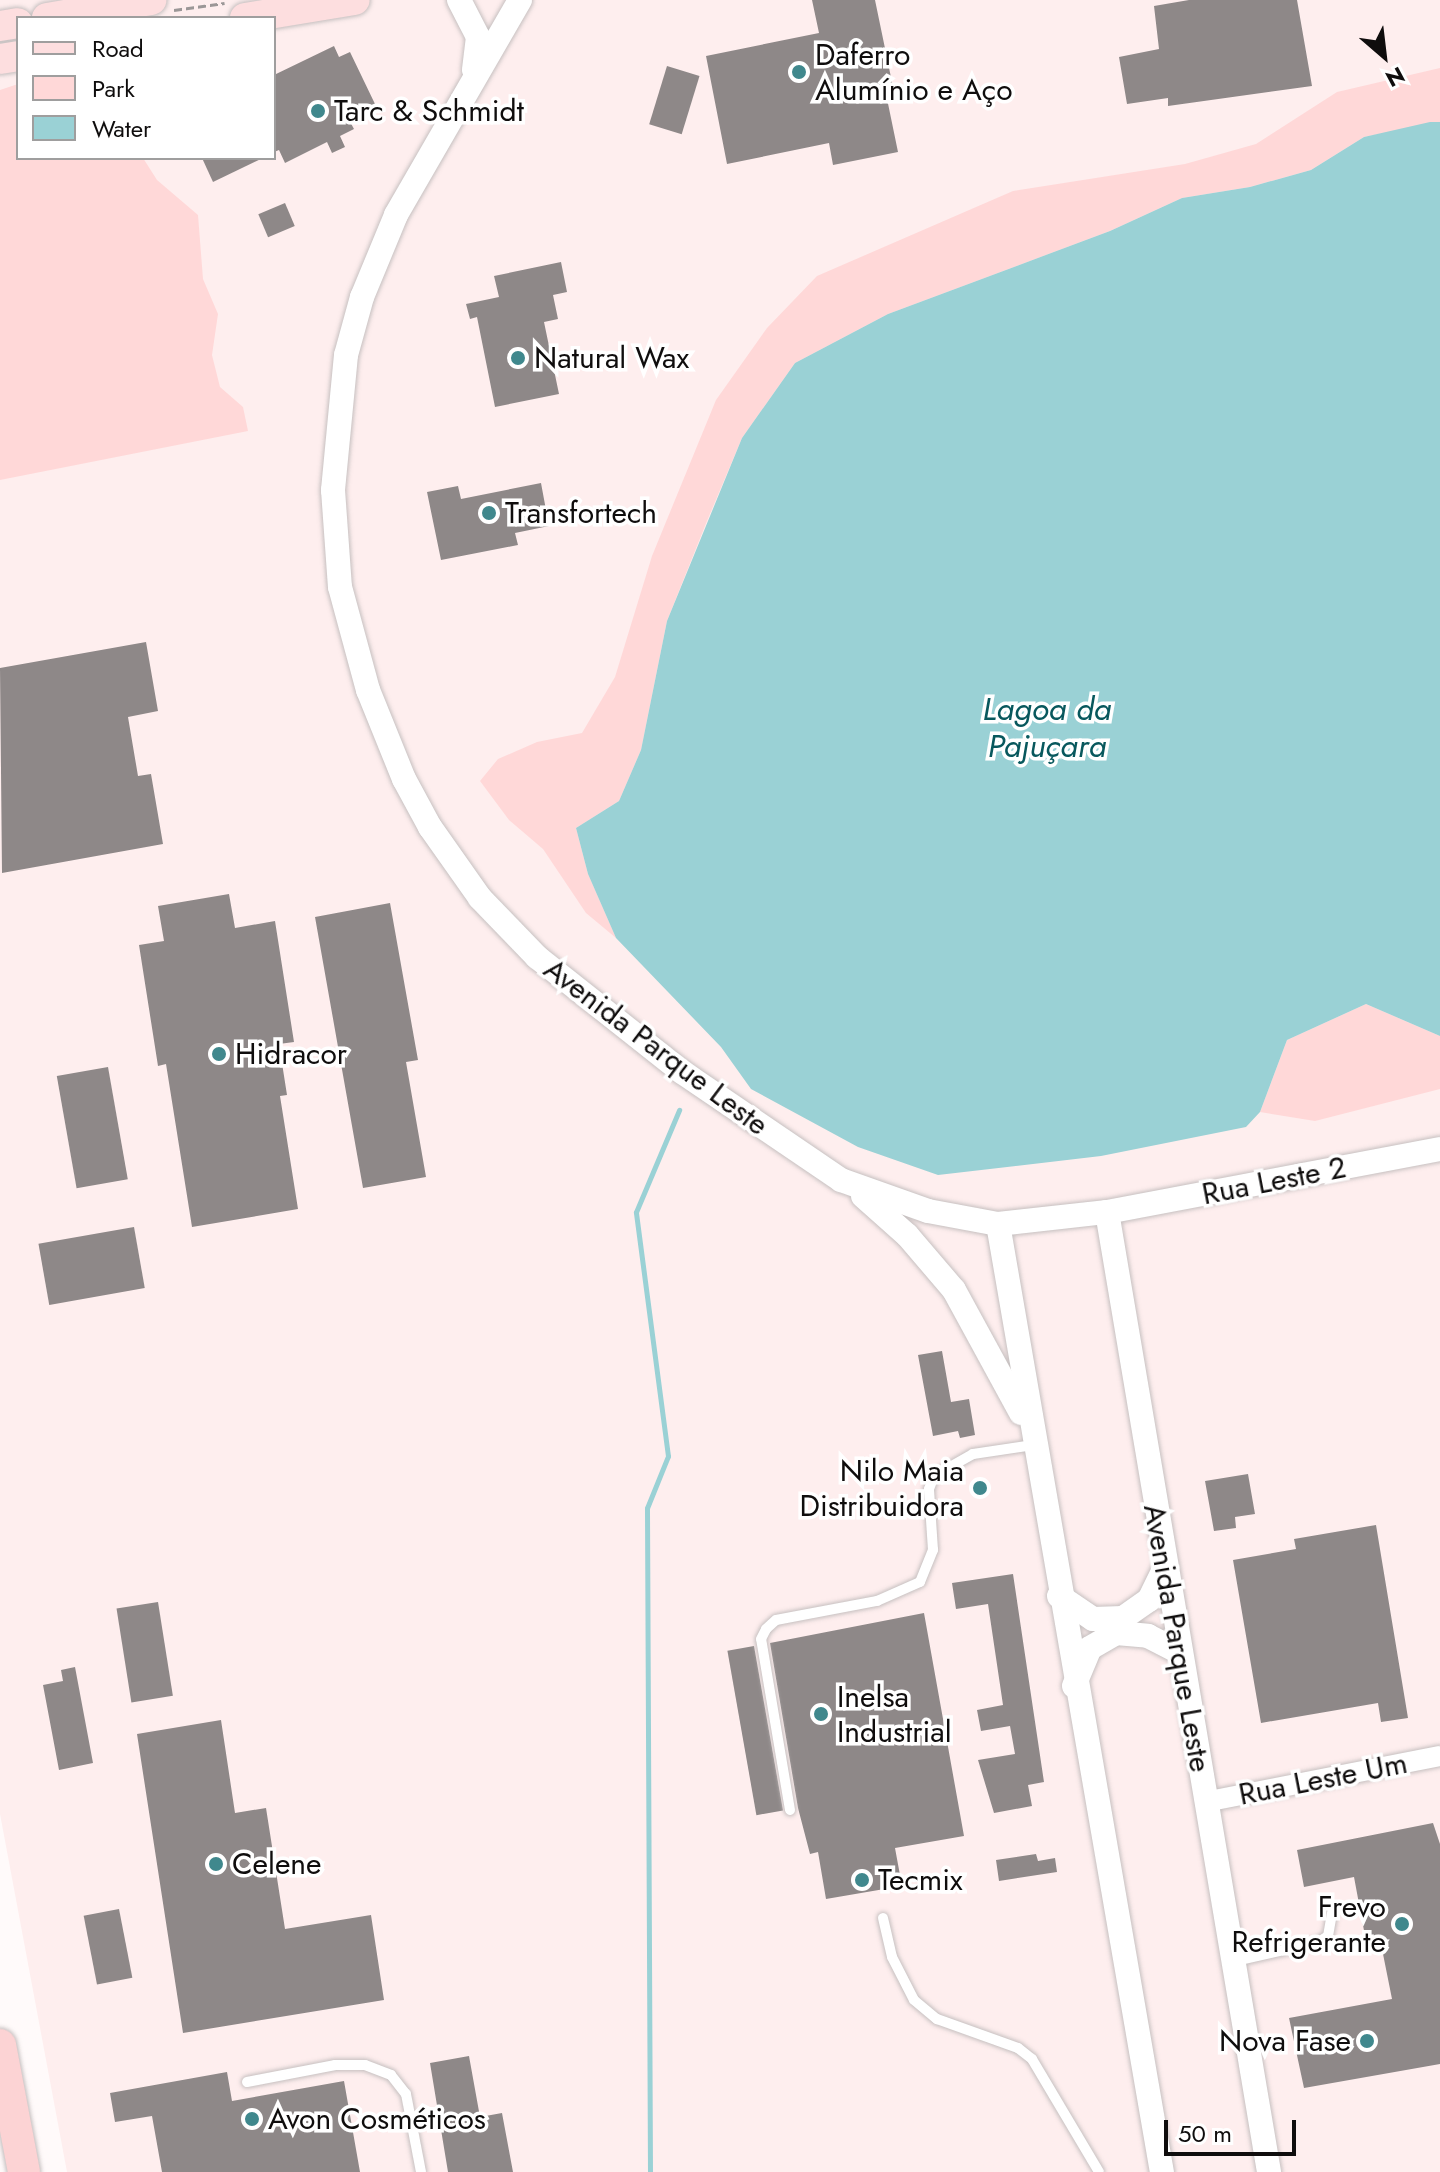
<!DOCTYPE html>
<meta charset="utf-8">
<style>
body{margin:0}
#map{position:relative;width:1440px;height:2172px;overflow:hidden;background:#fffafa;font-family:Jost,sans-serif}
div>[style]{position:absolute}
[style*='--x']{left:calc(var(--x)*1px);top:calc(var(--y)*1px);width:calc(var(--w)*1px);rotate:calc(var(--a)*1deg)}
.built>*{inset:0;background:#feeeee}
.green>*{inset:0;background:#ffd8d8}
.water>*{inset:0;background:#9ad1d5}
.stream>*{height:5px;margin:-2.5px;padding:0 2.5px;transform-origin:2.5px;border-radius:2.5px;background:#9ad1d5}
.building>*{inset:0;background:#8e8888;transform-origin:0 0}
.path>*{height:3px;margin-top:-1.5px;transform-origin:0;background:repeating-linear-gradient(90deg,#9b9797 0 8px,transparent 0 12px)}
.roads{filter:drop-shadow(0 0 2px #c6c0c0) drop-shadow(0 0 2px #c6c0c0)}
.service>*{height:10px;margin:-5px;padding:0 5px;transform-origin:5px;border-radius:5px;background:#fff}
.minor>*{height:20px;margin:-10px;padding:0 10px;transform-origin:10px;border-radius:10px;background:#fff}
.tertiary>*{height:24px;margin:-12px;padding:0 12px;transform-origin:12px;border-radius:12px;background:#fff}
.primary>*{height:30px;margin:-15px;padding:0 15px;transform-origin:15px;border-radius:15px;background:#fddedf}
.trunk>*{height:32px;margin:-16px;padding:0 16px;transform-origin:16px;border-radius:16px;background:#fcd3d4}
.dots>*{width:22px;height:22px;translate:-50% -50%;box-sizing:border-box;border:4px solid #fff;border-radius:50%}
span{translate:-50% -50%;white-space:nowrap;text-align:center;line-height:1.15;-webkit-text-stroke:7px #fff;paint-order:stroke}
.poi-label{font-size:30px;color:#0f0d0d}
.left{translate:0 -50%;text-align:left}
.right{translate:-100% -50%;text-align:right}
.street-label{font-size:30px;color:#0f0d0d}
.water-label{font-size:32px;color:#08585d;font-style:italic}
.legend{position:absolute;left:16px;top:16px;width:260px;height:144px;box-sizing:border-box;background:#fff;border:2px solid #9f9e9e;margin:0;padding:10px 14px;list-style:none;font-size:24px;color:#0f0d0d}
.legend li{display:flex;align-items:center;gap:16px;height:40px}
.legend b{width:40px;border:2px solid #9f9e9e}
.north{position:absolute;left:1344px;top:16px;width:80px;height:80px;-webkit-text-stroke:6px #fff;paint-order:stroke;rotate:152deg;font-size:22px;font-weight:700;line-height:32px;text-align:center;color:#0f0d0d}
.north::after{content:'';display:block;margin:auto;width:28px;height:36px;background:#0f0d0d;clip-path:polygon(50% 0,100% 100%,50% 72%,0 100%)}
.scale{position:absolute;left:1164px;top:2120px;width:132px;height:36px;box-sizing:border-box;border:4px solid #0f0d0d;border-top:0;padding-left:10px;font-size:24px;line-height:28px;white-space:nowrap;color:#0f0d0d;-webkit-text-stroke:6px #fff;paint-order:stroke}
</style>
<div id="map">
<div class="built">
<div style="clip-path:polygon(evenodd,0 0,1440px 0,1440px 2172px,67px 2172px,0 1814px,0 0,18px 18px,274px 18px,274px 158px,18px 158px,18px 18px)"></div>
</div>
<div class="green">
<div style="clip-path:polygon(1440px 68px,1440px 122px,1364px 137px,1311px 170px,1250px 187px,1182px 198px,1110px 231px,888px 314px,795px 363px,742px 438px,707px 521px,667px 621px,641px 750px,619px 801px,576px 828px,588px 874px,616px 938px,586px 913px,543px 849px,509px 820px,480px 781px,498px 759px,537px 742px,582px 733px,615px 677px,652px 556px,716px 400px,767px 328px,817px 276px,1013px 191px,1185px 164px,1256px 144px,1337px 92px)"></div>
<div style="clip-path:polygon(18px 84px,18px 158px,143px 158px,157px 180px,198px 215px,203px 279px,218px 314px,212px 355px,220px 387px,243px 407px,248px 431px,0 480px,0 90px)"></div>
<div style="clip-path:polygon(1366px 1004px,1440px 1036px,1440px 1089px,1315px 1121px,1260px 1112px,1287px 1040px)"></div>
</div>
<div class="water">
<div style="clip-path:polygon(1430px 122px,1440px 122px,1440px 1036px,1366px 1004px,1287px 1040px,1260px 1112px,1246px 1127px,1101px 1156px,938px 1175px,858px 1147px,751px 1089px,721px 1047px,616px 938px,588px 874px,576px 828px,619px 801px,641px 750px,667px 621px,742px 438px,795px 363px,888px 314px,1110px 231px,1182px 198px,1250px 187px,1311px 170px,1364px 137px)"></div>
</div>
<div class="stream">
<div style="--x:650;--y:2172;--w:664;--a:-90.26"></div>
<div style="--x:647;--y:1508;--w:56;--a:-68"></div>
<div style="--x:668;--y:1456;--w:246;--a:-97.5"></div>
<div style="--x:636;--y:1212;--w:111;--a:-67.1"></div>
</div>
<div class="building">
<div style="clip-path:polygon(812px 0,875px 0,893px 87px,885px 89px,898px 152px,833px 165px,829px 143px,727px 164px,706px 56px,819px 33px)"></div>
<div style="clip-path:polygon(1189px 0,1297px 0,1312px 86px,1168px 106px,1168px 98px,1127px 104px,1119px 57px,1159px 49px,1154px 6px)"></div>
<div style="clip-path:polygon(334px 46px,339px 57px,350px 52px,375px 104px,348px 118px,354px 129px,340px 136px,345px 147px,332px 153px,327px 142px,285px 163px,279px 150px,274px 152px,274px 75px)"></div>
<div style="left:667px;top:66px;width:34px;height:61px;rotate:17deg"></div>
<div style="clip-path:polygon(202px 158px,263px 158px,213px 182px)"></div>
<div style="left:285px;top:203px;width:25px;height:29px;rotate:67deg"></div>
<div style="clip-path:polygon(561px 262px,567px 292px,553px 295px,558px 319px,544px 322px,559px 394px,495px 407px,477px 317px,470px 319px,466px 304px,499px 297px,494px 276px)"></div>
<div style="clip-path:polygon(541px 483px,549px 526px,515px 533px,518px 545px,441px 560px,427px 492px,458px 486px,461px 499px)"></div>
<div style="clip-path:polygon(146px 642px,158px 711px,128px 717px,138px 776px,151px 774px,163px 844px,2px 873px,0 668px)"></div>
<div style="clip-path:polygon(229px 894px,235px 928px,275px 921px,294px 1042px,279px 1044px,287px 1095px,280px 1096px,298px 1209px,192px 1227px,166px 1064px,158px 1066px,139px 945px,164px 941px,158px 906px)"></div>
<div style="clip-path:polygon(390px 903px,418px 1060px,406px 1062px,426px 1177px,363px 1188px,315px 917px)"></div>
<div style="left:108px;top:1067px;width:114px;height:52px;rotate:80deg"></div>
<div style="left:134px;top:1227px;width:62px;height:97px;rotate:80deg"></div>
<div style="clip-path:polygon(942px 1351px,951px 1402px,969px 1399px,975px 1435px,960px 1438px,958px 1431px,933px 1436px,918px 1355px)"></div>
<div style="clip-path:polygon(1248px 1474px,1255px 1514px,1235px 1517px,1236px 1528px,1214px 1531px,1205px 1481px)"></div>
<div style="clip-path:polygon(1376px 1525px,1408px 1718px,1381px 1722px,1378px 1703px,1261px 1723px,1233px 1560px,1296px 1549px,1294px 1539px)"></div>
<div style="clip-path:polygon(1013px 1574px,1044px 1782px,1028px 1785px,1032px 1806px,994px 1813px,978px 1760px,1015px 1754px,1010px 1726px,981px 1731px,977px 1710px,1003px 1705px,988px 1604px,956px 1609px,952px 1583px)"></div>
<div style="left:158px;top:1602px;width:95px;height:42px;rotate:81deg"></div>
<div style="clip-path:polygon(924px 1613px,964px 1836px,895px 1848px,902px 1886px,826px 1899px,818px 1852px,810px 1854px,798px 1808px,770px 1643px)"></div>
<div style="left:754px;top:1646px;width:167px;height:27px;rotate:80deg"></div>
<div style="clip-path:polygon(75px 1667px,93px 1763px,59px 1770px,43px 1685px,63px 1681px,61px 1670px)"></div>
<div style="clip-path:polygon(221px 1720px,235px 1813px,266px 1808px,285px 1929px,371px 1915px,384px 2000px,183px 2033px,137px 1734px)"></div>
<div style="clip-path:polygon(1433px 1823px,1440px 1844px,1440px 2064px,1304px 2088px,1289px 2018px,1392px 1999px,1382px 1949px,1368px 1952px,1354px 1877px,1304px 1887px,1297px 1850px)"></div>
<div style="clip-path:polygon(1036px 1854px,1038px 1861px,1055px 1858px,1057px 1872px,999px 1881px,996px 1860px)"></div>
<div style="left:119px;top:1909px;width:70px;height:36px;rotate:79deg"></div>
<div style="clip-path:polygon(469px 2056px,480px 2117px,502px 2113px,513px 2172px,448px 2172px,430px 2063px)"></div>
<div style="clip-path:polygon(227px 2072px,232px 2101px,344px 2081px,360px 2172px,162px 2172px,152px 2116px,115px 2122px,110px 2093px)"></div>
</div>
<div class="path">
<div style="--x:174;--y:10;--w:51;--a:-7.8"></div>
</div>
<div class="roads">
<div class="service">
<div style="--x:790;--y:1810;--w:173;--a:-99.6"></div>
<div style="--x:761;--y:1639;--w:11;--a:-63"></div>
<div style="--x:766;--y:1629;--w:13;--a:-42"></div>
<div style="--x:776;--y:1620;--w:103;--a:-10.7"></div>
<div style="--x:877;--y:1601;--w:47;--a:-23.8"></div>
<div style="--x:920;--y:1582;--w:35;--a:-68"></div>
<div style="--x:933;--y:1550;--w:61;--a:-93.8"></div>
<div style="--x:929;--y:1489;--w:14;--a:-69"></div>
<div style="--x:934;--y:1476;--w:45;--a:-29.4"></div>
<div style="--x:973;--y:1454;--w:61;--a:-8.5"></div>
<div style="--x:883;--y:1918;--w:40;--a:77"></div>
<div style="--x:892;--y:1957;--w:48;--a:62.9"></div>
<div style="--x:914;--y:2000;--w:30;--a:40"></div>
<div style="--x:937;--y:2019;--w:86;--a:19.7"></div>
<div style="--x:1018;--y:2048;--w:18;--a:38"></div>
<div style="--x:1032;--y:2059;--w:131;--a:59.3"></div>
<div style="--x:1235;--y:1961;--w:86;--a:-12.7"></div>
<div style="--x:1319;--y:1942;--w:11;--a:-34"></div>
<div style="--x:1328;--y:1936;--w:27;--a:-80"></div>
<div style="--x:247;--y:2082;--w:90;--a:-10.9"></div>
<div style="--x:335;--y:2065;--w:30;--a:0"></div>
<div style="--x:365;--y:2065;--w:28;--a:21"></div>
<div style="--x:391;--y:2075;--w:24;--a:52"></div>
<div style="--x:406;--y:2094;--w:79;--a:79.1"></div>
</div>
<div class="minor">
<div style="--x:1205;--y:1802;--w:239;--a:-11.1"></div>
</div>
<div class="tertiary">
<div style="--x:459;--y:0;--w:42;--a:62.8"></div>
<div style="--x:478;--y:37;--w:33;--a:97"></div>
<div style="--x:520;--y:0;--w:248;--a:120"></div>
<div style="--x:396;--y:215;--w:89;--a:112.5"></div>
<div style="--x:362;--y:297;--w:60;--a:105.4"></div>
<div style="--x:346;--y:355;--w:136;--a:95.5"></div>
<div style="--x:333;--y:490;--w:97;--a:85.9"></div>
<div style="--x:340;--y:587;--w:107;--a:74.8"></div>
<div style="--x:368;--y:690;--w:96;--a:68"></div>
<div style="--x:404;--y:779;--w:55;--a:61.6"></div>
<div style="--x:430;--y:827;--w:87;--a:54.8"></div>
<div style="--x:480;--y:898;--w:82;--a:46"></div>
<div style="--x:537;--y:957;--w:185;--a:38.4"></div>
<div style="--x:682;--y:1072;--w:192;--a:34.2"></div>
<div style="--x:841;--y:1180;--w:92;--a:19.6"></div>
<div style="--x:928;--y:1211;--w:71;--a:10.5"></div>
<div style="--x:998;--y:1224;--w:110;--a:-6.3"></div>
<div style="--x:1107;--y:1212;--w:339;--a:-10.7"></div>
<div style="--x:863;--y:1196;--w:59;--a:41.6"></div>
<div style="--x:907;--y:1235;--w:72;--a:49.5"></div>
<div style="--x:954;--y:1290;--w:140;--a:61.4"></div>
<div style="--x:1107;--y:1212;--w:974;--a:80.42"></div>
<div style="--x:998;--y:1224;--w:962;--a:80.19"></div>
<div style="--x:1059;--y:1596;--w:41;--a:34.1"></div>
<div style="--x:1093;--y:1619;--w:30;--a:-2"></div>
<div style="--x:1123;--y:1618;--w:32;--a:-35"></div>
<div style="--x:1149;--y:1600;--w:34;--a:-64"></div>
<div style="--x:1074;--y:1686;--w:41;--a:-67.2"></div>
<div style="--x:1090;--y:1648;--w:30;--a:-30"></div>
<div style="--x:1116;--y:1633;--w:32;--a:5"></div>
<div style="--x:1148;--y:1636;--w:34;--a:27"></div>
</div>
<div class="primary">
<div style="--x:47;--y:18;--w:106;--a:-9.8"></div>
<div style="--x:245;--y:18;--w:111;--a:-9.3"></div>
<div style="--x:0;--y:26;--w:18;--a:-9"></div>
<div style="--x:0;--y:59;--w:18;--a:-9"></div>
</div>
<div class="trunk">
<div style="--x:0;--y:2045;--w:129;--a:79.3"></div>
</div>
</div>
<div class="dots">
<div style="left:799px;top:72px;background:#40888d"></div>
<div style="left:318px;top:111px;background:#40888d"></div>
<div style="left:518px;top:358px;background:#40888d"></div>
<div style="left:489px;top:513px;background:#40888d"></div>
<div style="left:219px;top:1054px;background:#40888d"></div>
<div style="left:980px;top:1488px;background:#40888d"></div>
<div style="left:821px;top:1714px;background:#40888d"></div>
<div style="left:216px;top:1864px;background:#40888d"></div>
<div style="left:862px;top:1880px;background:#40888d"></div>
<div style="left:1402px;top:1924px;background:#40888d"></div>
<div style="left:1367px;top:2041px;background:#40888d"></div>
<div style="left:252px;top:2119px;background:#40888d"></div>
</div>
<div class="poi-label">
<span class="left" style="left:815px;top:72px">Daferro<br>Alumínio e Aço</span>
<span class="left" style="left:334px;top:111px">Tarc &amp; Schmidt</span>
<span class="left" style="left:534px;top:358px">Natural Wax</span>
<span class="left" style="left:505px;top:513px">Transfortech</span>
<span class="left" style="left:235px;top:1054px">Hidracor</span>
<span class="right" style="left:964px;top:1488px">Nilo Maia<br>Distribuidora</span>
<span class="left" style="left:837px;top:1714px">Inelsa<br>Industrial</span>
<span class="left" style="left:232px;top:1864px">Celene</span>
<span class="left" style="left:878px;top:1880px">Tecmix</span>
<span class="right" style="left:1386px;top:1924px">Frevo<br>Refrigerante</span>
<span class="right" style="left:1351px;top:2041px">Nova Fase</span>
<span class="left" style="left:268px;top:2119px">Avon Cosméticos</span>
</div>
<div class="street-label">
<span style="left:656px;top:1047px;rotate:37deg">Avenida Parque Leste</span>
<span style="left:1274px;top:1181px;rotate:-11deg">Rua Leste 2</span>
<span style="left:1177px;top:1638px;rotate:80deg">Avenida Parque Leste</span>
<span style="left:1323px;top:1779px;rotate:-11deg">Rua Leste Um</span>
</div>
<div class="water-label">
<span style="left:1047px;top:728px">Lagoa da<br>Pajuçara</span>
</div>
<ul class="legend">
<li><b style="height:10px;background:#fddedf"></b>Road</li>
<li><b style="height:22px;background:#ffd8d8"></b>Park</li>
<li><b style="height:22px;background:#9ad1d5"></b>Water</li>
</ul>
<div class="north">N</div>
<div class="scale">50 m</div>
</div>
